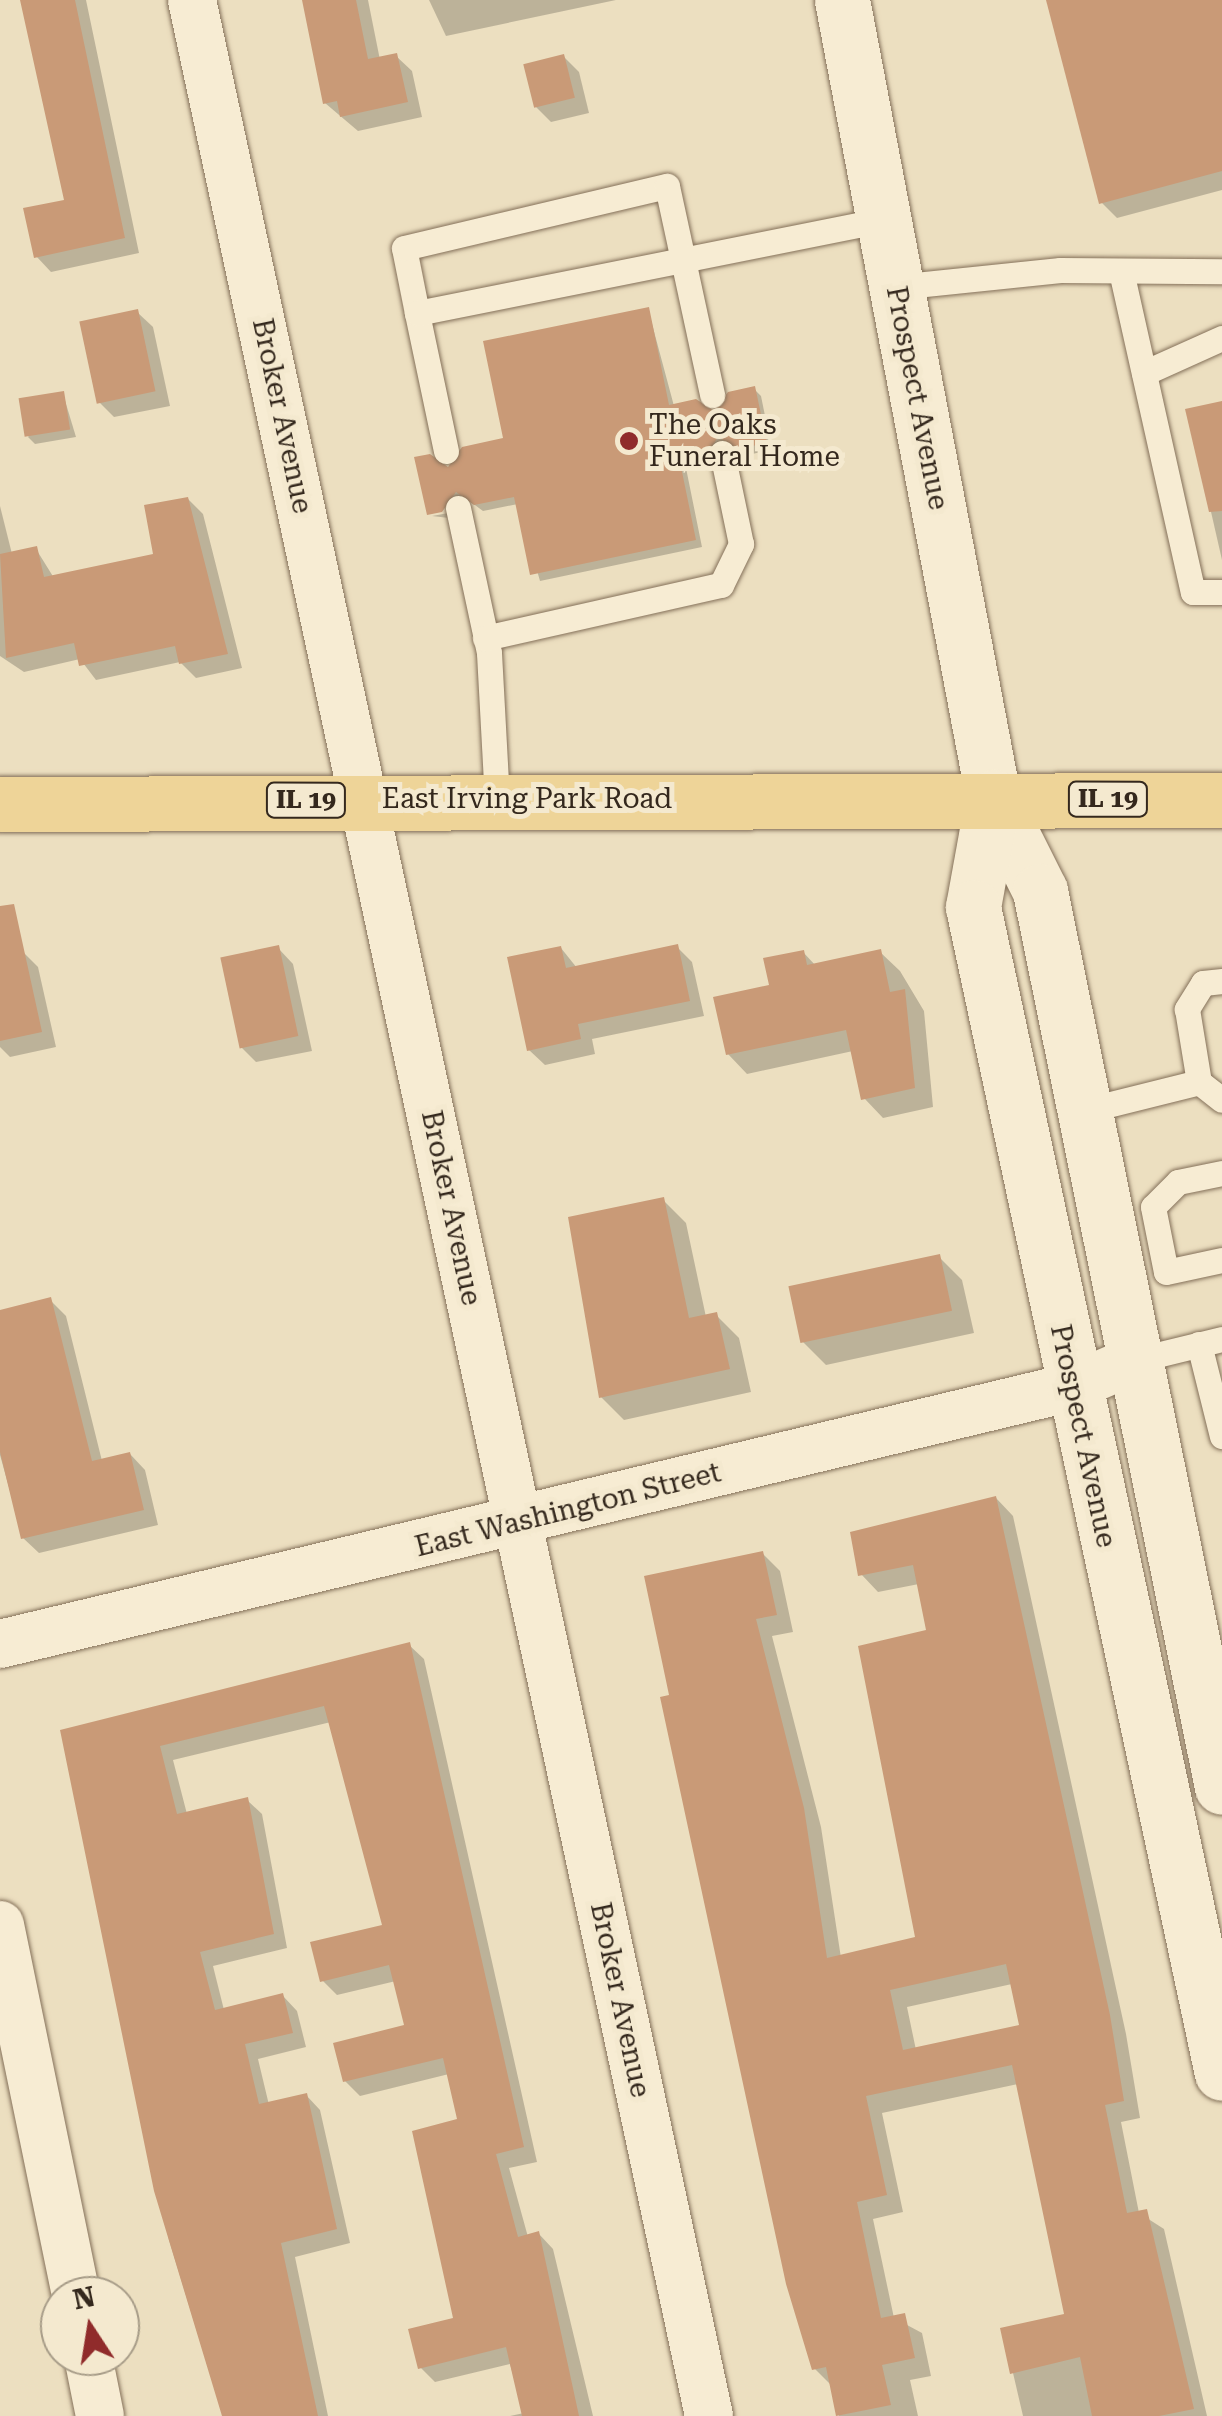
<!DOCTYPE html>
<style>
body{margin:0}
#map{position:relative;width:1222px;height:2416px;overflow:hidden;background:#ecdfc0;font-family:"Roboto Serif",serif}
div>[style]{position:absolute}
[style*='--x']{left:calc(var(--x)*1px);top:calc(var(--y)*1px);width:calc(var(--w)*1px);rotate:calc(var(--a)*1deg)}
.shadow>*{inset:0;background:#0003}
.building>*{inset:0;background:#c99a77;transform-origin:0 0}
.roads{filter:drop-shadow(0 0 2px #847059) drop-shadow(0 0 2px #847059)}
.lane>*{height:25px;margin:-12.5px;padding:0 12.5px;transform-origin:12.5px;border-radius:12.5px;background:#f7ecd3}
.street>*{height:48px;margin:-24px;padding:0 24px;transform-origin:24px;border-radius:24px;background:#f7ecd3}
.secondary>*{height:55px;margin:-27.5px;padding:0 27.5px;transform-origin:27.5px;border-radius:27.5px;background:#f7ecd3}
.primary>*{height:55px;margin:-27.5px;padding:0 27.5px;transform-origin:27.5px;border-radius:27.5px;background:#eed498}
.dots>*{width:28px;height:28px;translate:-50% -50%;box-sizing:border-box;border:5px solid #f4e9cf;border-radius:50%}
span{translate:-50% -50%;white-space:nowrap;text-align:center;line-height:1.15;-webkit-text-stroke:10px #f4e9cf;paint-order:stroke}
.shield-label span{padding:2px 8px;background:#f4e9cf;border:2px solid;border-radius:8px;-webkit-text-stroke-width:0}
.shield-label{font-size:25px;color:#34281d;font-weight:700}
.street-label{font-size:28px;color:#34281d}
.poi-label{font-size:28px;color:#34281d}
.left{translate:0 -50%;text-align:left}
.north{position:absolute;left:40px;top:2276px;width:100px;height:100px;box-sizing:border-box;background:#f4e9cf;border:2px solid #a79c88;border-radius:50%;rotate:348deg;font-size:28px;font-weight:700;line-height:40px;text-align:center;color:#34281d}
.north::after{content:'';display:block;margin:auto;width:35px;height:45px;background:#902b2b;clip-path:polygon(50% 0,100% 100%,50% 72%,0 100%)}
</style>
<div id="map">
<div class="shadow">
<div style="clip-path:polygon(24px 0,86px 0,139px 253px,51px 272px,36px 256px,67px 202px)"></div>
<div style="clip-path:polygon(305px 0,368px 0,380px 60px,396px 56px,412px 71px,422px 117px,358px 131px,325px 103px)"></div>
<div style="clip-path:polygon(429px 0,616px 0,446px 36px)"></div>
<div style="clip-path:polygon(1048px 0,1222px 0,1222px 190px,1117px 218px,1101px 202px)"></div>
<div style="clip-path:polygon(564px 57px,579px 72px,589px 113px,551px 122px,536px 107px)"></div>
<div style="clip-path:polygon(648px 309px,674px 406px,715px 414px,754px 389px,761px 396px,772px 450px,747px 455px,726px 443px,713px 463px,686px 468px,702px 547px,540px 581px,518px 504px,483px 511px,464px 497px,429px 514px,449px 470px,506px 440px)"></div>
<div style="clip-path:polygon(137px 312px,153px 327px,170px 406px,114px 417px,99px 402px)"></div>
<div style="clip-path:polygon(63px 394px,76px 437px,35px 444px,28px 437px)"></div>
<div style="clip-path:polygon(1222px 403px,1222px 560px,1188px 411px)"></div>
<div style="clip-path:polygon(188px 499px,203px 514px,242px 668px,196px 678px,180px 662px,96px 680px,80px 659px,24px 672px,0 656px,0 506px,12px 554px,36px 549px,54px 578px,156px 556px)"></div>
<div style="clip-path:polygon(454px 512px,449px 518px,432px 516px)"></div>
<div style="clip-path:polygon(677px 947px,692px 962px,704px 1016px,592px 1039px,595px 1054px,545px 1065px,529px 1050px,561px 948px,577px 968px)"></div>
<div style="clip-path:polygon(278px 948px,293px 964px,312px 1051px,256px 1062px,241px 1047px)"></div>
<div style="clip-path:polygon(23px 952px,38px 967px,56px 1047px,10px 1057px,0 1047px,0 956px)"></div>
<div style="clip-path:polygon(803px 952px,816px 966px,880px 952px,900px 971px,924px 1011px,933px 1107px,883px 1118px,864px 1098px,853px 1051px,747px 1074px,728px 1054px)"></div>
<div style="clip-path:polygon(663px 1200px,686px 1223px,706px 1317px,716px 1315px,739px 1338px,751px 1392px,624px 1420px,601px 1397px)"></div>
<div style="clip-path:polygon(939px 1257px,962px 1280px,974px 1333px,826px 1365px,803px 1342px)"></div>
<div style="clip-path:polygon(50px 1300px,66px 1316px,102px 1461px,130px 1454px,145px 1470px,158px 1525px,39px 1553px,23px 1538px,0 1455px,0 1312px)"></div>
<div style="clip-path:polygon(evenodd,996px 1498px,1013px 1516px,1126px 2034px,1140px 2118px,1121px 2122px,1139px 2213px,1164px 2229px,1207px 2416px,1023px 2416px,1003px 2330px,1067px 2315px,1018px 2084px,882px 2113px,903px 2212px,873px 2219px,894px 2318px,922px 2333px,931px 2376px,910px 2380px,918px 2416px,839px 2416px,833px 2387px,814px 2368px,672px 1697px,762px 1553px,780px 1571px,793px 1632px,772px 1636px,821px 1827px,841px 1958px,918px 1939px,929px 1632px,919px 1584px,878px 1592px,861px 1574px,996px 1498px,1012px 1984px,1022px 2027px,916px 2050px,907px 2007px,1012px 1984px)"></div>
<div style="clip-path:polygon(409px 1645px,424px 1659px,537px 2162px,509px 2168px,528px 2237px,539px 2234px,553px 2249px,593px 2416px,510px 2416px,524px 2413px,510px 2364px,435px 2382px,420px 2367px,456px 2320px,460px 2120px,449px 2074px,360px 2096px,345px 2081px,407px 2026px,396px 1981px,337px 1995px,322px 1980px,385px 1927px,331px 1722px,173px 1760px,187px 1814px,247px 1800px,262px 1814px,287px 1948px,213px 1966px,224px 2010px,283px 1996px,297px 2011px,306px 2047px,258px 2059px,269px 2105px,306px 2095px,320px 2110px,350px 2243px,295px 2257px,328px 2416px,223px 2416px,169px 2240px,63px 1732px)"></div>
</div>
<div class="building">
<div style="clip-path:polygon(20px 0,75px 0,125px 238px,34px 258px,23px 208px,64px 200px)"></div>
<div style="clip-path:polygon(302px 0,356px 0,368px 59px,397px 53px,408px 102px,340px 117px,337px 101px,323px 104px)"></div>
<div style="clip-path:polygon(1046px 0,1222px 0,1222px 171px,1099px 204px)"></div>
<div style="left:564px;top:54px;width:45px;height:42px;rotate:76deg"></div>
<div style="clip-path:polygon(649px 307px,669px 405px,696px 399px,714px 411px,728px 392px,755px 386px,767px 443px,738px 449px,718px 437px,706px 456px,680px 462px,696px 540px,530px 575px,514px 497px,474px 505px,456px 492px,442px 512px,427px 515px,414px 457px,430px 454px,448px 467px,462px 447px,503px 438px,483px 341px)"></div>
<div style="left:138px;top:309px;width:84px;height:60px;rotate:78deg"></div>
<div style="left:64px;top:391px;width:39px;height:46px;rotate:81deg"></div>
<div style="clip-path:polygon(1222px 401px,1222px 511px,1209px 512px,1185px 409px)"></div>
<div style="clip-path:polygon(188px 497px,228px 654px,179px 664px,175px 646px,79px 666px,74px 643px,6px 658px,0 554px,37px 546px,44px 577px,153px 554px,144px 505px)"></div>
<div style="clip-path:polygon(14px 904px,42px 1032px,0 1041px,0 906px)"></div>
<div style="clip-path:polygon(678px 944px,690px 1001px,578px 1024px,581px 1039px,527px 1051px,507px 957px,561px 946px,566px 968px)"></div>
<div style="left:279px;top:945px;width:93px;height:60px;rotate:78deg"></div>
<div style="clip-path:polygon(881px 949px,890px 992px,905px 989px,915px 1088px,861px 1100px,846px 1030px,726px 1055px,713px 997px,769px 985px,763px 958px,804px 950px,807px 965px)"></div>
<div style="clip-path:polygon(664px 1197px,689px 1318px,717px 1312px,730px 1369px,599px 1398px,568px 1217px)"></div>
<div style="left:940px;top:1254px;width:58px;height:155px;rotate:78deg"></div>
<div style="clip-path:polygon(51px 1297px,92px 1461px,130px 1452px,144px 1510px,21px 1539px,0 1452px,0 1310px)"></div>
<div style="clip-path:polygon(evenodd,996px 1496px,1110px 2015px,1124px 2101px,1105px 2105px,1127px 2213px,1147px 2209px,1194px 2409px,1159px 2416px,1092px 2416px,1080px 2357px,1010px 2374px,1000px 2328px,1064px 2314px,1012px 2065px,866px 2096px,887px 2195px,857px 2202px,881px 2318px,905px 2313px,915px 2358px,882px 2365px,891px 2405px,836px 2416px,826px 2367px,812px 2370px,786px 2284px,660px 1697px,669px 1695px,644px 1576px,763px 1551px,777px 1615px,756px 1619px,804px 1808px,827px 1958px,915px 1937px,858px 1646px,926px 1630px,913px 1565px,858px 1576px,850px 1532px,996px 1496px,1006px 1964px,1019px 2025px,903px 2050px,890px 1990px,1006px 1964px)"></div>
<div style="clip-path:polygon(410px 1642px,524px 2147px,496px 2154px,518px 2237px,539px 2231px,579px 2416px,522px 2416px,506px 2347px,418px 2369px,408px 2329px,453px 2318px,412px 2131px,457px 2119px,443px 2058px,343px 2082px,333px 2043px,404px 2025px,389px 1965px,320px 1982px,310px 1942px,382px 1925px,324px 1706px,160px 1746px,177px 1814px,248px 1797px,274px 1934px,200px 1952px,215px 2010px,283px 1993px,293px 2033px,245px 2044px,259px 2104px,307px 2093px,337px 2229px,281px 2243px,318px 2416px,222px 2416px,154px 2191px,60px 1730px)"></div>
</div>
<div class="roads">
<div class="lane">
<div style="--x:1121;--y:271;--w:329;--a:77.4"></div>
<div style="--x:1193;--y:592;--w:29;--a:0"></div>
<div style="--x:896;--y:287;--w:165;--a:-5.9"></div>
<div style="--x:1060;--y:270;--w:162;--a:0.4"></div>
<div style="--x:417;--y:313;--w:66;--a:-101.3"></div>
<div style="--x:404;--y:248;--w:270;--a:-13.3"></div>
<div style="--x:667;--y:186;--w:214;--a:77.8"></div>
<div style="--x:1144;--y:373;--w:85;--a:-24.2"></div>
<div style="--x:446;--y:451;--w:141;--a:-101.9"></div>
<div style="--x:417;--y:313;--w:475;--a:-11.3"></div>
<div style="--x:458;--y:508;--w:148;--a:77.9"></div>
<div style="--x:489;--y:653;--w:146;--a:86.9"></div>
<div style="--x:485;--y:638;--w:242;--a:-12.7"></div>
<div style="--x:721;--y:585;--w:46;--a:-64"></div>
<div style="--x:741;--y:544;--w:93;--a:-101.8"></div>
<div style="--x:1222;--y:981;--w:19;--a:174"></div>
<div style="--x:1203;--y:983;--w:31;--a:122"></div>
<div style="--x:1187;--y:1009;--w:74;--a:80.7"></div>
<div style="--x:1199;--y:1082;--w:29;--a:38"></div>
<div style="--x:1079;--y:1112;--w:124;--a:-14"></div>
<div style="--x:1222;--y:1173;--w:45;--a:168.4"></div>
<div style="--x:1178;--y:1182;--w:35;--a:135"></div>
<div style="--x:1153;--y:1207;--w:66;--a:78.7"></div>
<div style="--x:1166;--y:1272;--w:57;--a:-12.1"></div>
<div style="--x:1199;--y:1344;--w:95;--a:76"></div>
<div style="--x:1132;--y:1361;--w:93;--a:-13.7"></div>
</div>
<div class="street">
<div style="--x:192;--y:0;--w:2471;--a:77.92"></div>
<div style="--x:0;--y:1644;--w:1102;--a:-13.48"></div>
<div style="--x:1072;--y:1387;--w:65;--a:-23.4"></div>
<div style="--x:0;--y:1925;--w:379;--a:78.4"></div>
<div style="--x:88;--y:2356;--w:61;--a:78.7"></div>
</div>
<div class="secondary">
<div style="--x:842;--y:0;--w:811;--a:79.27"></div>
<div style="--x:993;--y:797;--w:105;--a:63.4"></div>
<div style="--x:1040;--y:891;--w:914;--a:78.52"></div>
<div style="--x:993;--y:797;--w:112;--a:100.3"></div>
<div style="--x:973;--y:907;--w:1192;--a:77.95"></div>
</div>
<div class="primary">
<div style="--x:0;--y:804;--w:1222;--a:-0.19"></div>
</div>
</div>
<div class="dots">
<div style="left:629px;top:441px;background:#902b2b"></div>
</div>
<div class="shield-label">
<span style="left:1108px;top:799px">IL 19</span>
<span style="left:306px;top:800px">IL 19</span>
</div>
<div class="street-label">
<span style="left:917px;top:398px;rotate:79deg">Prospect Avenue</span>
<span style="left:282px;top:416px;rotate:78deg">Broker Avenue</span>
<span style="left:527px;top:799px">East Irving Park Road</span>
<span style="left:451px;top:1208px;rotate:78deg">Broker Avenue</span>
<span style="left:1083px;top:1436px;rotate:78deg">Prospect Avenue</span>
<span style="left:568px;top:1510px;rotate:-14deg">East Washington Street</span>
<span style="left:620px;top:2000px;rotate:78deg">Broker Avenue</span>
</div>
<div class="poi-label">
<span class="left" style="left:649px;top:441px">The Oaks<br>Funeral Home</span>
</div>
<div class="north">N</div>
</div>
